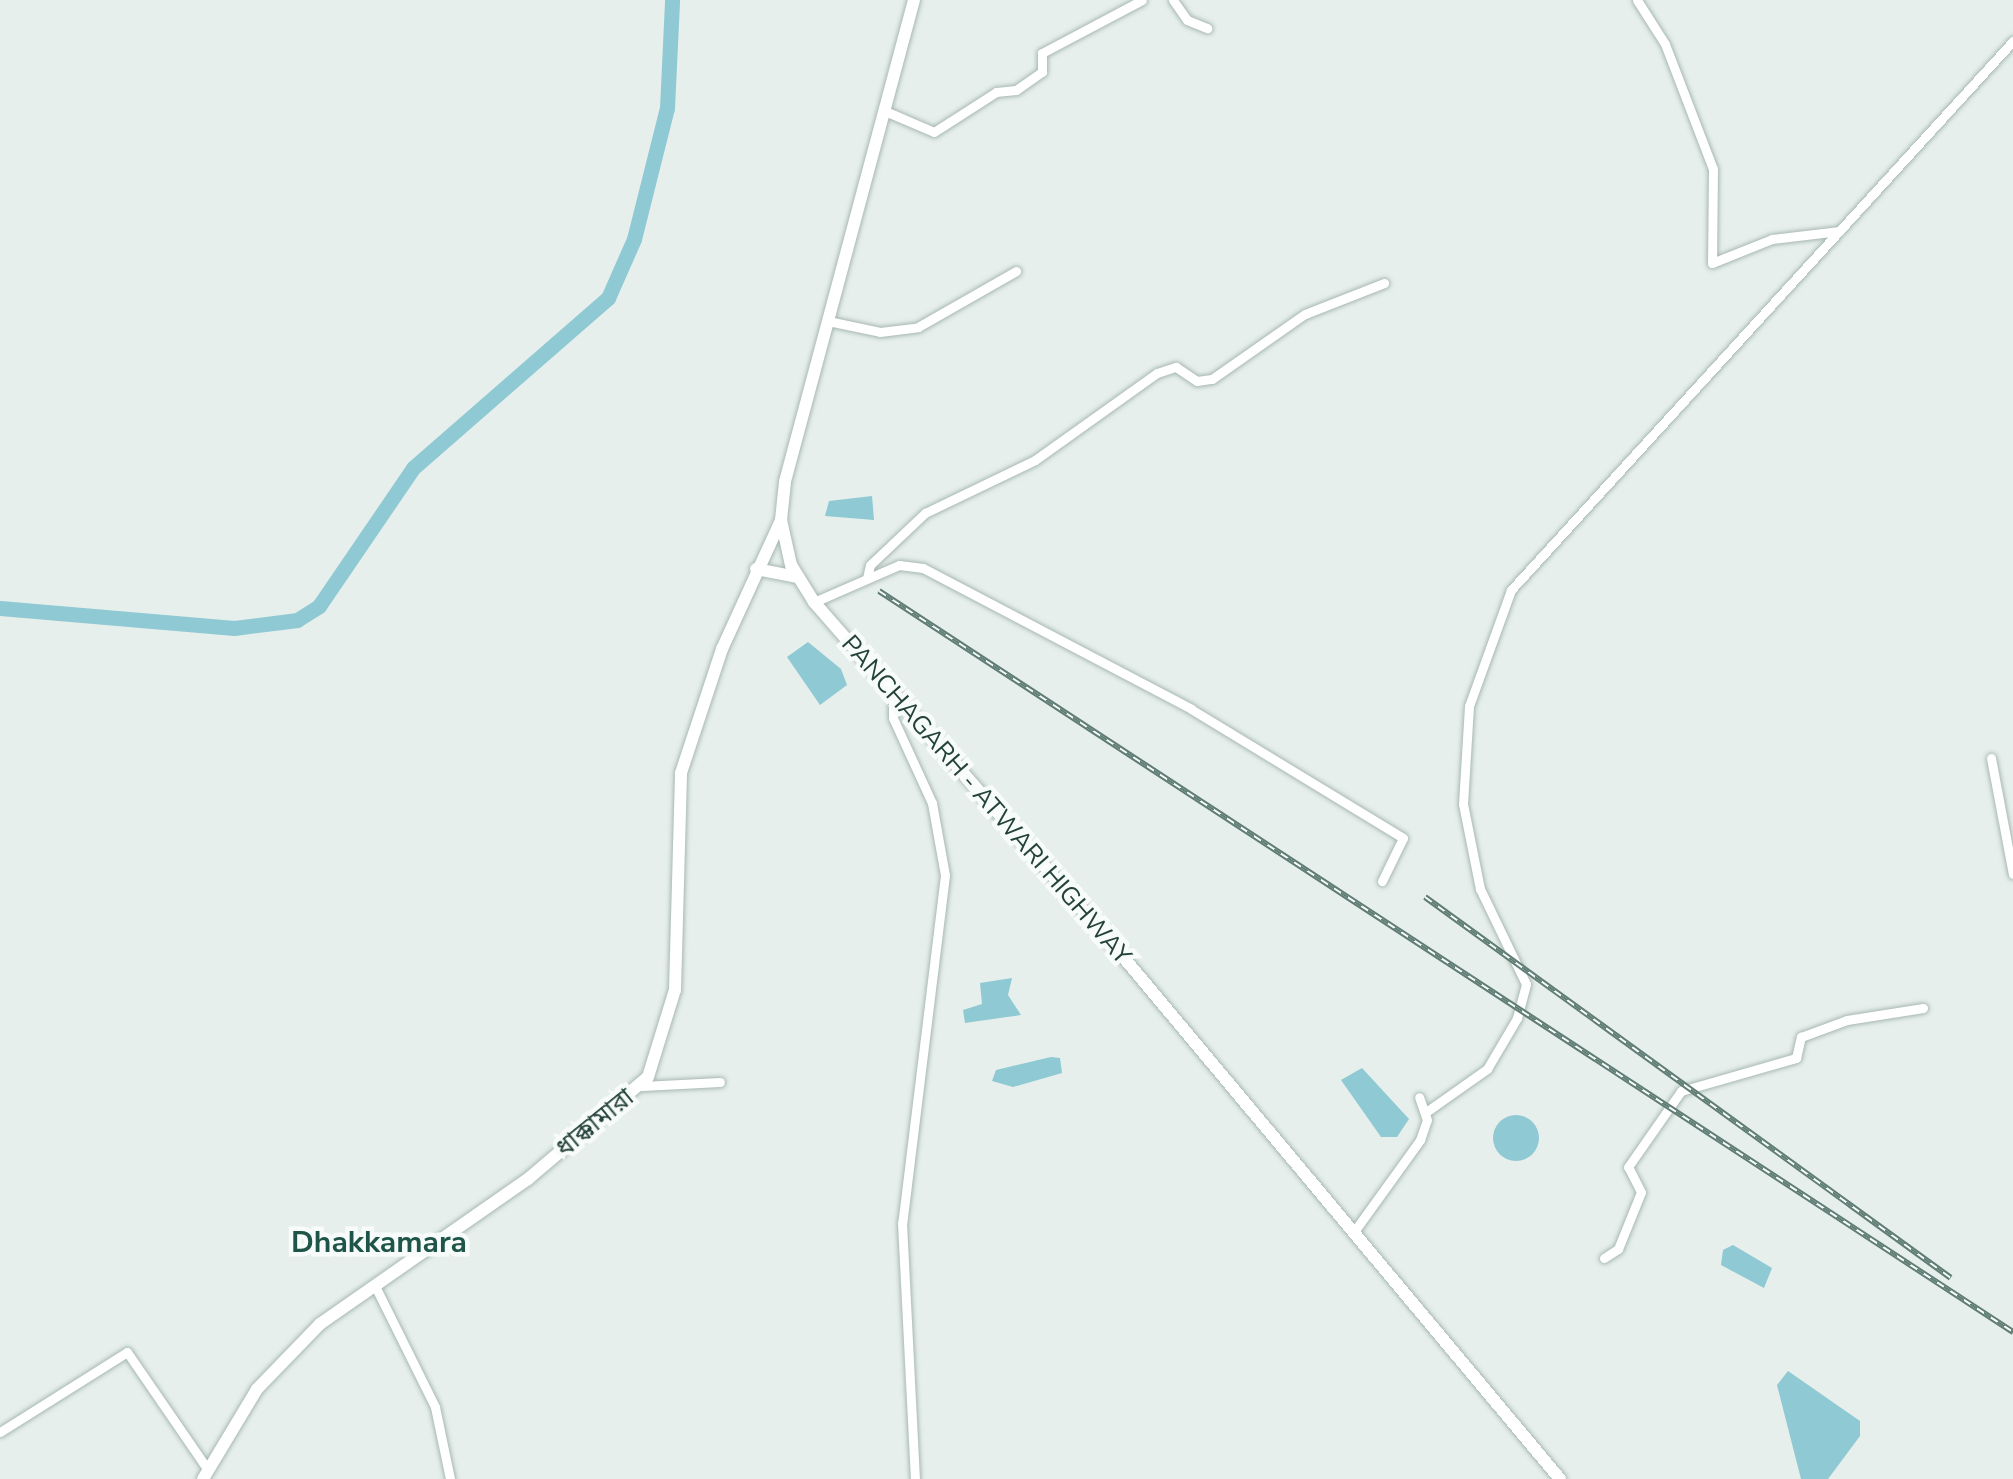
<!DOCTYPE html>
<meta charset="utf-8">
<style>
body{margin:0}
#map{position:relative;width:2013px;height:1479px;overflow:hidden;background:#e6efeb;font-family:"Nunito Sans","Noto Sans Bengali",sans-serif}
div>[style]{position:absolute}
[style*='--x']{left:calc(var(--x)*1px);top:calc(var(--y)*1px);width:calc(var(--w)*1px);rotate:calc(var(--a)*1deg)}
.water>*{inset:0;background:#8ec9d4}
.round{border-radius:50%}
.river>*{height:15px;margin:-7.5px;padding:0 7.5px;transform-origin:7.5px;border-radius:7.5px;background:#8ec9d4}
.roads{filter:drop-shadow(0 0 2px #a8b8b2) drop-shadow(0 0 2px #a8b8b2)}
.street>*{height:9px;margin:-4.5px;padding:0 4.5px;transform-origin:4.5px;border-radius:4.5px;background:#fff}
.secondary>*{height:12px;margin:-6px;padding:0 6px;transform-origin:6px;border-radius:6px;background:#fff}
.rail>*{height:6px;margin-top:-3px;transform-origin:0;background:repeating-linear-gradient(90deg,#f7fbf9 0 8px,#5f7d75 0 16px);box-sizing:border-box;border-block:2px solid #5f7d75}
span{translate:-50% -50%;white-space:nowrap;text-align:center;line-height:1.15;-webkit-text-stroke:9px #f7fbf9;paint-order:stroke}
.street-label{font-size:25px;color:#24423a}
.quarter-label{font-size:30px;color:#1f5548;font-weight:700}
</style>
<div id="map">
<div class="water">
<div style="clip-path:polygon(872px 496px,874px 520px,825px 516px,829px 501px)"></div>
<div style="clip-path:polygon(808px 642px,841px 669px,847px 685px,820px 705px,787px 657px)"></div>
<div style="clip-path:polygon(1012px 978px,1008px 995px,1021px 1015px,965px 1023px,963px 1010px,982px 1004px,980px 983px)"></div>
<div style="clip-path:polygon(1051px 1057px,1060px 1058px,1062px 1073px,1013px 1087px,992px 1081px,996px 1070px)"></div>
<div style="clip-path:polygon(1362px 1068px,1409px 1119px,1397px 1137px,1381px 1137px,1341px 1080px)"></div>
<div class="round" style="left:1493px;top:1115px;width:46px;height:46px"></div>
<div style="clip-path:polygon(1733px 1245px,1772px 1268px,1764px 1288px,1721px 1265px,1723px 1250px)"></div>
<div style="clip-path:polygon(1788px 1371px,1860px 1421px,1860px 1436px,1828px 1479px,1801px 1479px,1777px 1385px)"></div>
</div>
<div class="river">
<div style="--x:0;--y:608;--w:235;--a:4.9"></div>
<div style="--x:234;--y:628;--w:64;--a:-7.2"></div>
<div style="--x:297;--y:620;--w:26;--a:-32"></div>
<div style="--x:319;--y:606;--w:167;--a:-55.7"></div>
<div style="--x:413;--y:468;--w:259;--a:-41.1"></div>
<div style="--x:608;--y:298;--w:64;--a:-66.2"></div>
<div style="--x:634;--y:239;--w:135;--a:-75.9"></div>
<div style="--x:667;--y:108;--w:108;--a:-87.3"></div>
</div>
<div class="roads">
<div class="street">
<div style="--x:1173;--y:0;--w:24;--a:55"></div>
<div style="--x:1187;--y:20;--w:22;--a:22"></div>
<div style="--x:1637;--y:0;--w:52;--a:57.5"></div>
<div style="--x:1665;--y:44;--w:134;--a:69"></div>
<div style="--x:1713;--y:169;--w:94;--a:90.6"></div>
<div style="--x:1712;--y:263;--w:65;--a:-21.8"></div>
<div style="--x:1772;--y:239;--w:68;--a:-6.7"></div>
<div style="--x:885;--y:111;--w:53;--a:23.2"></div>
<div style="--x:934;--y:132;--w:74;--a:-32.8"></div>
<div style="--x:996;--y:92;--w:20;--a:-6"></div>
<div style="--x:1016;--y:90;--w:32;--a:-35"></div>
<div style="--x:1042;--y:72;--w:19;--a:-90"></div>
<div style="--x:1042;--y:53;--w:113;--a:-27.9"></div>
<div style="--x:828;--y:321;--w:53;--a:11.9"></div>
<div style="--x:880;--y:332;--w:38;--a:-7"></div>
<div style="--x:918;--y:327;--w:113;--a:-29.7"></div>
<div style="--x:867;--y:578;--w:13;--a:-77"></div>
<div style="--x:870;--y:565;--w:76;--a:-43.4"></div>
<div style="--x:925;--y:513;--w:122;--a:-25.7"></div>
<div style="--x:1035;--y:460;--w:150;--a:-35.5"></div>
<div style="--x:1157;--y:373;--w:20;--a:-18"></div>
<div style="--x:1176;--y:367;--w:25;--a:34"></div>
<div style="--x:1197;--y:381;--w:15;--a:-8"></div>
<div style="--x:1212;--y:379;--w:113;--a:-35"></div>
<div style="--x:1305;--y:314;--w:85;--a:-21.4"></div>
<div style="--x:814;--y:602;--w:93;--a:-23.5"></div>
<div style="--x:899;--y:565;--w:24;--a:7"></div>
<div style="--x:923;--y:568;--w:303;--a:27.7"></div>
<div style="--x:1191;--y:709;--w:248;--a:31.3"></div>
<div style="--x:1403;--y:838;--w:48;--a:116"></div>
<div style="--x:893;--y:692;--w:26;--a:90"></div>
<div style="--x:893;--y:718;--w:94;--a:65.4"></div>
<div style="--x:932;--y:803;--w:73;--a:79.8"></div>
<div style="--x:945;--y:875;--w:351;--a:97"></div>
<div style="--x:902;--y:1223;--w:256;--a:87.1"></div>
<div style="--x:1991;--y:758;--w:118;--a:79.3"></div>
<div style="--x:642;--y:1086;--w:78;--a:-2.9"></div>
<div style="--x:1426;--y:1112;--w:75;--a:-35.2"></div>
<div style="--x:1487;--y:1069;--w:59;--a:-59.5"></div>
<div style="--x:1517;--y:1018;--w:35;--a:-75"></div>
<div style="--x:1526;--y:984;--w:106;--a:-115.8"></div>
<div style="--x:1480;--y:889;--w:87;--a:-101.3"></div>
<div style="--x:1463;--y:804;--w:98;--a:-86.5"></div>
<div style="--x:1469;--y:706;--w:123;--a:-70.1"></div>
<div style="--x:1511;--y:590;--w:744;--a:-47.56"></div>
<div style="--x:1353;--y:1233;--w:115;--a:-54.2"></div>
<div style="--x:1420;--y:1140;--w:21;--a:-71"></div>
<div style="--x:1427;--y:1120;--w:24;--a:-109"></div>
<div style="--x:1604;--y:1258;--w:17;--a:-33"></div>
<div style="--x:1618;--y:1249;--w:61;--a:-68"></div>
<div style="--x:1641;--y:1192;--w:28;--a:-117"></div>
<div style="--x:1628;--y:1167;--w:93;--a:-55.1"></div>
<div style="--x:1681;--y:1091;--w:120;--a:-16"></div>
<div style="--x:1796;--y:1058;--w:22;--a:-77"></div>
<div style="--x:1801;--y:1037;--w:49;--a:-20.3"></div>
<div style="--x:1847;--y:1020;--w:77;--a:-9"></div>
<div style="--x:377;--y:1290;--w:131;--a:63.6"></div>
<div style="--x:435;--y:1407;--w:74;--a:78.2"></div>
<div style="--x:0;--y:1432;--w:150;--a:-32.2"></div>
<div style="--x:127;--y:1352;--w:143;--a:55.5"></div>
</div>
<div class="secondary">
<div style="--x:914;--y:0;--w:499;--a:105"></div>
<div style="--x:785;--y:482;--w:38;--a:96"></div>
<div style="--x:781;--y:520;--w:46;--a:77.5"></div>
<div style="--x:791;--y:565;--w:44;--a:58.1"></div>
<div style="--x:814;--y:602;--w:456;--a:48.9"></div>
<div style="--x:1114;--y:946;--w:695;--a:50.08"></div>
<div style="--x:756;--y:569;--w:42;--a:11"></div>
<div style="--x:203;--y:1479;--w:105;--a:-59"></div>
<div style="--x:257;--y:1389;--w:91;--a:-45.9"></div>
<div style="--x:320;--y:1324;--w:254;--a:-34.9"></div>
<div style="--x:528;--y:1179;--w:157;--a:-40.4"></div>
<div style="--x:648;--y:1077;--w:91;--a:-72.8"></div>
<div style="--x:675;--y:990;--w:217;--a:-88.4"></div>
<div style="--x:681;--y:773;--w:131;--a:-71.7"></div>
<div style="--x:722;--y:649;--w:142;--a:-65.4"></div>
</div>
</div>
<div class="rail">
<div style="--x:879;--y:591;--w:1355;--a:33.16"></div>
<div style="--x:1425;--y:897;--w:649;--a:35.92"></div>
</div>
<div class="street-label">
<span style="left:986px;top:800px;rotate:49deg">PANCHAGARH - ATWARI HIGHWAY</span>
<span style="left:595px;top:1123px;rotate:-39deg">ধাক্কামারা</span>
</div>
<div class="quarter-label">
<span style="left:379px;top:1243px">Dhakkamara</span>
</div>
</div>
